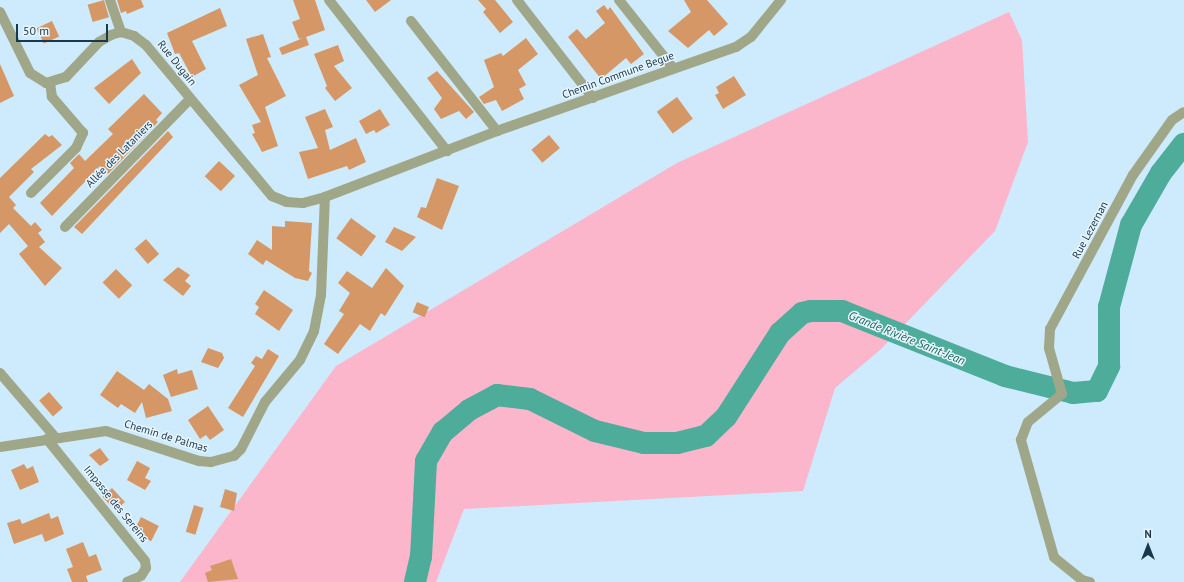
<!DOCTYPE html>
<meta charset="utf-8">
<style>
body{margin:0}
#map{position:relative;width:1184px;height:582px;overflow:hidden;background:#ceeafd;font-family:"PT Sans",sans-serif}
div>[style]{position:absolute}
[style*='--x']{left:calc(var(--x)*1px);top:calc(var(--y)*1px);width:calc(var(--w)*1px);rotate:calc(var(--a)*1deg)}
.green>*{inset:0;background:#fbb6cb}
.river>*{height:22px;margin:-11px;padding:0 11px;transform-origin:11px;border-radius:11px;background:#4dac9a}
.building>*{inset:0;background:#d59765;transform-origin:0 0}
.minor>*{height:10px;margin:-5px;padding:0 5px;transform-origin:5px;border-radius:5px;background:#9fa788}
.tertiary>*{height:10px;margin:-5px;padding:0 5px;transform-origin:5px;border-radius:5px;background:#9fa788}
span{translate:-50% -50%;white-space:nowrap;text-align:center;line-height:1.15;-webkit-text-stroke:3px #e7f5ff;paint-order:stroke}
.street-label{font-size:11px;color:#1a384c}
.water-label{font-size:12px;color:#186457;font-style:italic}
.north{position:absolute;left:1128px;top:526px;width:40px;height:40px;-webkit-text-stroke:3px #e7f5ff;paint-order:stroke;rotate:0deg;font-size:11px;font-weight:700;line-height:16px;text-align:center;color:#1a384c}
.north::after{content:'';display:block;margin:auto;width:14px;height:18px;background:#1a384c;clip-path:polygon(50% 0,100% 100%,50% 72%,0 100%)}
.scale{position:absolute;left:16px;top:24px;width:92px;height:18px;box-sizing:border-box;border:2px solid #1a384c;border-top:0;padding-left:5px;font-size:12px;line-height:14px;white-space:nowrap;color:#1a384c;-webkit-text-stroke:3px #e7f5ff;paint-order:stroke}
</style>
<div id="map">
<div class="green">
<div style="clip-path:polygon(1009px 12px,1022px 40px,1028px 142px,995px 231px,880px 350px,835px 388px,803px 491px,464px 509px,436px 582px,180px 582px,336px 366px,677px 163px)"></div>
</div>
<div class="river">
<div style="--x:415;--y:582;--w:26;--a:-77"></div>
<div style="--x:421;--y:557;--w:96;--a:-87"></div>
<div style="--x:426;--y:461;--w:34;--a:-60"></div>
<div style="--x:443;--y:432;--w:34;--a:-40"></div>
<div style="--x:469;--y:410;--w:32;--a:-28"></div>
<div style="--x:497;--y:395;--w:33;--a:7"></div>
<div style="--x:530;--y:399;--w:72;--a:26.2"></div>
<div style="--x:595;--y:431;--w:50;--a:13.8"></div>
<div style="--x:644;--y:443;--w:33;--a:0"></div>
<div style="--x:677;--y:443;--w:30;--a:-14"></div>
<div style="--x:706;--y:436;--w:28;--a:-44"></div>
<div style="--x:726;--y:417;--w:100;--a:-57.3"></div>
<div style="--x:780;--y:333;--w:30;--a:-42"></div>
<div style="--x:802;--y:313;--w:9;--a:-13"></div>
<div style="--x:811;--y:311;--w:31;--a:0"></div>
<div style="--x:842;--y:311;--w:175;--a:21.7"></div>
<div style="--x:1005;--y:376;--w:70;--a:14"></div>
<div style="--x:1073;--y:393;--w:24;--a:-5"></div>
<div style="--x:1097;--y:391;--w:28;--a:-64"></div>
<div style="--x:1109;--y:366;--w:59;--a:-90"></div>
<div style="--x:1109;--y:307;--w:85;--a:-75"></div>
<div style="--x:1131;--y:225;--w:60;--a:-60"></div>
<div style="--x:1161;--y:173;--w:37;--a:-52"></div>
</div>
<div class="building">
<div style="left:104px;top:0;width:18px;height:17px;rotate:74deg"></div>
<div style="clip-path:polygon(117px 0,141px 0,144px 7px,127px 14px,126px 11px,121px 13px)"></div>
<div style="clip-path:polygon(293px 0,315px 0,325px 30px,306px 37px,309px 45px,282px 55px,279px 48px,303px 38px,299px 39px,292px 22px,300px 19px)"></div>
<div style="clip-path:polygon(366px 0,391px 0,375px 12px)"></div>
<div style="clip-path:polygon(478px 0,495px 0,513px 22px,500px 33px,483px 12px,486px 9px)"></div>
<div style="clip-path:polygon(684px 0,707px 0,728px 24px,714px 36px,709px 30px,688px 48px,668px 31px,691px 12px)"></div>
<div style="clip-path:polygon(604px 5px,608px 10px,610px 7px,644px 54px,631px 64px,626px 58px,601px 79px,568px 37px,577px 29px,586px 39px,605px 23px,596px 11px)"></div>
<div style="clip-path:polygon(220px 8px,227px 26px,192px 41px,206px 69px,192px 77px,179px 53px,175px 54px,167px 33px)"></div>
<div style="left:52px;top:21px;width:17px;height:17px;rotate:65deg"></div>
<div style="clip-path:polygon(263px 34px,271px 57px,267px 58px,286px 96px,265px 107px,278px 146px,262px 152px,252px 134px,255px 133px,252px 125px,261px 122px,239px 85px,258px 75px,246px 39px)"></div>
<div style="clip-path:polygon(526px 38px,538px 54px,518px 70px,526px 85px,519px 89px,524px 99px,502px 111px,496px 100px,484px 104px,479px 97px,494px 87px,484px 60px,501px 53px,503px 56px)"></div>
<div style="clip-path:polygon(338px 45px,344px 61px,334px 66px,352px 88px,335px 101px,325px 88px,327px 86px,314px 54px)"></div>
<div style="clip-path:polygon(132px 59px,141px 73px,109px 104px,94px 88px)"></div>
<div style="clip-path:polygon(0 64px,14px 96px,0 103px)"></div>
<div style="clip-path:polygon(437px 71px,474px 112px,466px 119px,459px 111px,441px 119px,434px 109px,442px 98px,427px 78px)"></div>
<div style="clip-path:polygon(734px 76px,746px 95px,723px 109px,715px 95px,719px 93px,716px 87px)"></div>
<div style="clip-path:polygon(144px 94px,162px 113px,156px 120px,158px 122px,108px 174px,100px 166px,52px 216px,40px 203px,74px 168px,70px 163px,79px 154px,85px 161px,113px 134px,108px 129px)"></div>
<div style="left:677px;top:97px;width:27px;height:25px;rotate:54deg"></div>
<div style="clip-path:polygon(325px 109px,333px 127px,325px 130px,330px 150px,356px 138px,366px 162px,349px 170px,347px 166px,308px 179px,299px 152px,318px 148px,305px 117px)"></div>
<div style="clip-path:polygon(380px 109px,390px 125px,376px 133px,374px 130px,366px 134px,359px 121px)"></div>
<div style="clip-path:polygon(168px 131px,173px 137px,82px 234px,74px 227px)"></div>
<div style="clip-path:polygon(45px 134px,49px 137px,52px 135px,62px 145px,31px 169px,34px 172px,9px 197px,16px 205px,13px 208px,31px 226px,35px 222px,42px 230px,38px 233px,45px 242px,39px 247px,62px 268px,45px 286px,19px 254px,28px 246px,9px 224px,0 233px,0 178px)"></div>
<div style="left:549px;top:135px;width:17px;height:23px;rotate:50deg"></div>
<div style="left:219px;top:161px;width:22px;height:21px;rotate:43deg"></div>
<div style="clip-path:polygon(437px 178px,459px 186px,442px 230px,417px 217px,421px 207px,426px 208px)"></div>
<div style="left:351px;top:218px;width:31px;height:25px;rotate:36deg"></div>
<div style="clip-path:polygon(285px 221px,312px 223px,309px 271px,312px 273px,308px 281px,295px 278px,266px 260px,263px 265px,248px 254px,257px 240px,272px 250px,272px 226px,285px 227px)"></div>
<div style="clip-path:polygon(394px 227px,416px 237px,402px 251px,385px 242px)"></div>
<div style="left:146px;top:239px;width:20px;height:15px;rotate:49deg"></div>
<div style="clip-path:polygon(178px 267px,190px 275px,185px 281px,191px 286px,183px 296px,163px 280px)"></div>
<div style="clip-path:polygon(386px 268px,404px 286px,385px 316px,381px 313px,370px 331px,360px 324px,338px 354px,324px 344px,344px 314px,339px 311px,350px 293px,338px 283px,347px 271px,372px 288px)"></div>
<div style="left:116px;top:269px;width:23px;height:19px;rotate:45deg"></div>
<div style="clip-path:polygon(264px 290px,293px 310px,279px 331px,255px 314px,259px 307px,255px 304px)"></div>
<div style="left:417px;top:302px;width:13px;height:11px;rotate:23deg"></div>
<div style="clip-path:polygon(208px 348px,222px 353px,224px 358px,218px 368px,201px 362px)"></div>
<div style="clip-path:polygon(268px 349px,279px 356px,243px 417px,228px 408px,255px 366px,251px 363px,256px 356px,262px 359px)"></div>
<div style="clip-path:polygon(177px 369px,178px 374px,192px 370px,198px 389px,171px 397px,163px 375px)"></div>
<div style="clip-path:polygon(117px 371px,144px 390px,149px 384px,168px 399px,172px 411px,146px 418px,142px 402px,135px 413px,121px 404px,118px 408px,100px 395px)"></div>
<div style="left:49px;top:392px;width:21px;height:13px;rotate:49deg"></div>
<div style="clip-path:polygon(208px 406px,224px 430px,210px 440px,206px 435px,200px 439px,188px 420px)"></div>
<div style="clip-path:polygon(100px 448px,109px 460px,100px 466px,89px 455px)"></div>
<div style="clip-path:polygon(137px 461px,150px 468px,145px 478px,151px 481px,145px 490px,127px 480px)"></div>
<div style="clip-path:polygon(24px 464px,27px 469px,33px 466px,39px 482px,20px 490px,11px 470px)"></div>
<div style="left:112px;top:488px;width:19px;height:13px;rotate:47deg"></div>
<div style="clip-path:polygon(225px 489px,237px 493px,234px 511px,220px 507px)"></div>
<div style="left:194px;top:505px;width:10px;height:28px;rotate:17deg"></div>
<div style="clip-path:polygon(49px 513px,51px 519px,58px 516px,64px 534px,45px 542px,42px 534px,14px 544px,7px 523px,20px 519px,22px 524px)"></div>
<div style="left:141px;top:517px;width:20px;height:17px;rotate:27deg"></div>
<div style="clip-path:polygon(83px 542px,89px 557px,96px 554px,102px 570px,86px 576px,88px 582px,72px 582px,67px 569px,73px 567px,66px 549px)"></div>
<div style="clip-path:polygon(231px 559px,238px 579px,208px 582px,205px 573px,212px 570px,210px 566px)"></div>
</div>
<div class="minor">
<div style="--x:110;--y:0;--w:34;--a:71"></div>
<div style="--x:329;--y:0;--w:192;--a:52"></div>
<div style="--x:517;--y:0;--w:124;--a:52.2"></div>
<div style="--x:619;--y:0;--w:87;--a:51.5"></div>
<div style="--x:0;--y:12;--w:68;--a:63.8"></div>
<div style="--x:30;--y:73;--w:19;--a:32"></div>
<div style="--x:46;--y:83;--w:21;--a:-17"></div>
<div style="--x:66;--y:77;--w:48;--a:-46.7"></div>
<div style="--x:99;--y:42;--w:14;--a:-30"></div>
<div style="--x:111;--y:35;--w:10;--a:-17"></div>
<div style="--x:121;--y:32;--w:14;--a:17"></div>
<div style="--x:134;--y:36;--w:15;--a:37"></div>
<div style="--x:146;--y:45;--w:197;--a:50.2"></div>
<div style="--x:272;--y:196;--w:16;--a:22"></div>
<div style="--x:287;--y:202;--w:16;--a:4"></div>
<div style="--x:303;--y:203;--w:23;--a:-15"></div>
<div style="--x:411;--y:21;--w:140;--a:52"></div>
<div style="--x:31;--y:193;--w:64;--a:-45"></div>
<div style="--x:76;--y:148;--w:17;--a:-65"></div>
<div style="--x:83;--y:133;--w:48;--a:-130.7"></div>
<div style="--x:52;--y:97;--w:14;--a:-98"></div>
<div style="--x:65;--y:227;--w:179;--a:-45.7"></div>
<div style="--x:0;--y:373;--w:84;--a:49.3"></div>
<div style="--x:47;--y:439;--w:156;--a:51.2"></div>
<div style="--x:145;--y:561;--w:7;--a:82"></div>
<div style="--x:146;--y:568;--w:9;--a:122"></div>
<div style="--x:141;--y:576;--w:15;--a:157"></div>
<div style="--x:1090;--y:582;--w:8;--a:-166"></div>
<div style="--x:1082;--y:580;--w:36;--a:-141"></div>
<div style="--x:1054;--y:557;--w:122;--a:-105.8"></div>
<div style="--x:1021;--y:440;--w:19;--a:-69"></div>
<div style="--x:1028;--y:422;--w:44;--a:-39.5"></div>
<div style="--x:1062;--y:394;--w:48;--a:-105.8"></div>
<div style="--x:1049;--y:348;--w:19;--a:-87"></div>
<div style="--x:1050;--y:329;--w:175;--a:-61.7"></div>
<div style="--x:1133;--y:175;--w:67;--a:-54.7"></div>
<div style="--x:1172;--y:120;--w:14;--a:-34"></div>
</div>
<div class="tertiary">
<div style="--x:0;--y:447;--w:107;--a:-8.6"></div>
<div style="--x:106;--y:431;--w:98;--a:17.9"></div>
<div style="--x:199;--y:461;--w:12;--a:5"></div>
<div style="--x:211;--y:462;--w:24;--a:-15"></div>
<div style="--x:234;--y:456;--w:10;--a:-45"></div>
<div style="--x:241;--y:449;--w:53;--a:-62.9"></div>
<div style="--x:265;--y:402;--w:55;--a:-50.2"></div>
<div style="--x:300;--y:360;--w:32;--a:-64"></div>
<div style="--x:314;--y:331;--w:37;--a:-79"></div>
<div style="--x:321;--y:295;--w:98;--a:-87.7"></div>
<div style="--x:325;--y:197;--w:184;--a:-21"></div>
<div style="--x:497;--y:131;--w:253;--a:-19.4"></div>
<div style="--x:736;--y:47;--w:18;--a:-34"></div>
<div style="--x:751;--y:37;--w:48;--a:-51"></div>
</div>
<div class="street-label">
<span style="left:177px;top:63px;rotate:51deg">Rue Dugain</span>
<span style="left:618px;top:75px;rotate:-20deg">Chemin Commune Begue</span>
<span style="left:119px;top:154px;rotate:-45deg">Allée des Lataniers</span>
<span style="left:1090px;top:230px;rotate:-62deg">Rue Lezernan</span>
<span style="left:166px;top:436px;rotate:17deg">Chemin de Palmas</span>
<span style="left:116px;top:504px;rotate:51deg">Impasse des Sereins</span>
</div>
<div class="water-label">
<span style="left:907px;top:338px;rotate:22deg">Grande Rivière Saint-Jean</span>
</div>
<div class="north">N</div>
<div class="scale">50 m</div>
</div>
